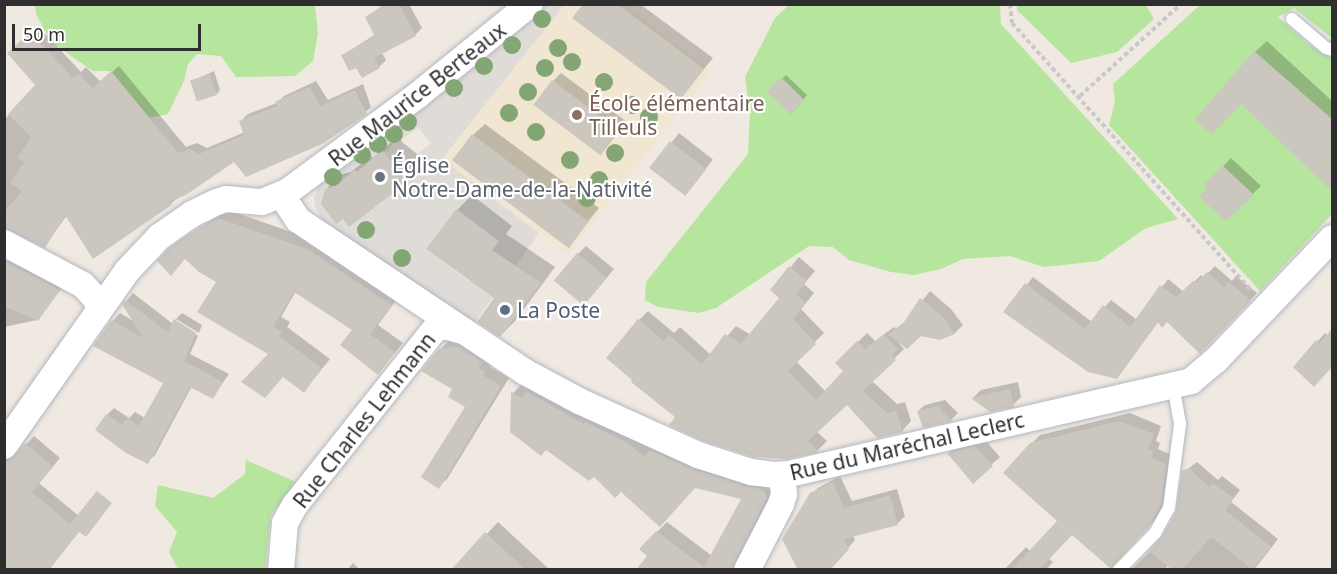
<!DOCTYPE html>
<meta charset="utf-8">
<style>
body{margin:0}
#map{position:relative;width:1337px;height:574px;overflow:hidden;background:#efe9e1;font-family:"Noto Sans",sans-serif}
div>[style]{position:absolute}
[style*='--x']{left:calc(var(--x)*1px);top:calc(var(--y)*1px);width:calc(var(--w)*1px);rotate:calc(var(--a)*1deg)}
.education>*{inset:0;background:#f0e6d1}
.green>*{inset:0;background:#b6e59e}
.plaza>*{inset:0;background:#dfdcd8}
.shadow>*{inset:0;background:#0003;transform-origin:0 0}
.building>*{inset:0;background:#cbc7bf;transform-origin:0 0}
.path>*{height:4px;margin-top:-2px;transform-origin:0;background:repeating-linear-gradient(90deg,#c9c9c9 0 4.5px,transparent 0 7.5px)}
.roads{filter:drop-shadow(0 0 2px #b4b7c1) drop-shadow(0 0 2px #b4b7c1)}
.lane>*{height:12px;margin:-6px;padding:0 6px;transform-origin:6px;border-radius:6px;background:#fff}
.street>*{height:26px;margin:-13px;padding:0 13px;transform-origin:13px;border-radius:13px;background:#fff}
.trees>*{width:18px;height:18px;margin:-9px;border-radius:50%;background:#84a574}
.dots>*{width:16px;height:16px;translate:-50% -50%;box-sizing:border-box;border:3px solid #fff;border-radius:50%}
span{translate:-50% -50%;white-space:nowrap;text-align:center;line-height:1.15;-webkit-text-stroke:4.5px #fff;paint-order:stroke}
.street-label{font-size:21px;color:#2e2e2e}
.education-label{font-size:21px;color:#785e54}
.left{translate:0 -50%;text-align:left}
.worship-label{font-size:21px;color:#5b616d}
.service-label{font-size:21px;color:#4e5e75}
.frame{position:absolute;inset:0;border:6px solid #2e2e2e;pointer-events:none}
.scale{position:absolute;left:12px;top:24px;width:189px;height:27px;box-sizing:border-box;border:3px solid #2e2e2e;border-top:0;padding-left:8px;font-size:18px;line-height:21px;white-space:nowrap;color:#2e2e2e;-webkit-text-stroke:4px #fff;paint-order:stroke}
</style>
<div id="map">
<div class="education">
<div style="clip-path:polygon(564px 5px,626px 5px,712px 71px,568px 254px,442px 159px)"></div>
</div>
<div class="green">
<div style="clip-path:polygon(35px 5px,315px 5px,318px 33px,313px 61px,295px 76px,236px 77px,221px 56px,197px 54px,188px 64px,184px 81px,168px 114px,149px 118px,111px 71px,93px 71px,51px 42px,36px 14px)"></div>
<div style="clip-path:polygon(789px 5px,1000px 5px,1001px 24px,1178px 219px,1146px 228px,1099px 261px,1044px 267px,1010px 256px,963px 259px,941px 269px,914px 275px,891px 272px,849px 260px,833px 247px,809px 246px,716px 308px,699px 313px,658px 307px,645px 300px,646px 282px,748px 154px,750px 114px,745px 77px,775px 18px)"></div>
<div style="clip-path:polygon(1017px 5px,1146px 5px,1154px 19px,1117px 52px,1071px 63px,1017px 10px)"></div>
<div style="clip-path:polygon(1200px 5px,1332px 5px,1332px 38px,1294px 8px,1278px 17px,1308px 44px,1332px 58px,1332px 214px,1260px 291px,1109px 125px,1115px 102px,1113px 84px)"></div>
<div style="clip-path:polygon(246px 460px,296px 482px,271px 515px,265px 569px,178px 569px,169px 552px,177px 532px,155px 506px,158px 485px,213px 498px,245px 474px)"></div>
</div>
<div class="plaza">
<div style="clip-path:polygon(evenodd,539px 5px,564px 5px,442px 159px,539px 233px,471px 328px,357px 249px,323px 221px,315px 206px,314px 199px,320px 181px,539px 5px,418px 128px,431px 143px,416px 155px,422px 158px,421px 161px,417px 160px,415px 169px,421px 172px,420px 174px,414px 172px,406px 178px,408px 182px,392px 190px,394px 193px,392px 195px,389px 192px,381px 203px,363px 211px,365px 214px,349px 226px,324px 195px,326px 188px,329px 187px,334px 192px,355px 170px,358px 173px,368px 165px,366px 163px,368px 160px,371px 163px,383px 150px,385px 153px,395px 142px,397px 143px,418px 128px,539px 5px,456px 209px,498px 241px,469px 281px,426px 249px,456px 209px)"></div>
</div>
<div class="shadow">
<div style="clip-path:polygon(385px 4px,409px 4px,422px 28px,415px 35px,382px 53px,386px 60px,379px 67px,357px 66px,343px 55px,376px 34px,366px 17px)"></div>
<div style="clip-path:polygon(585px 4px,640px 4px,713px 58px,681px 97px)"></div>
<div style="clip-path:polygon(38px 26px,81px 72px,86px 67px,101px 82px,119px 66px,186px 147px,197px 143px,207px 148px,245px 132px,241px 121px,248px 114px,277px 103px,284px 96px,316px 81px,328px 100px,363px 84px,371px 107px,363px 114px,234px 160px,93px 256px,67px 215px,45px 246px,4px 224px,4px 120px,37px 85px,16px 46px)"></div>
<div style="clip-path:polygon(1267px 41px,1332px 101px,1332px 181px,1255px 52px)"></div>
<div style="clip-path:polygon(214px 71px,220px 90px,217px 94px,192px 81px)"></div>
<div style="clip-path:polygon(561px 73px,627px 122px,601px 154px,553px 81px)"></div>
<div style="clip-path:polygon(786px 75px,807px 95px,796px 109px,770px 91px)"></div>
<div style="clip-path:polygon(485px 124px,599px 208px,569px 245px,473px 135px)"></div>
<div style="left:679px;top:133px;width:43px;height:45px;rotate:38deg"></div>
<div style="clip-path:polygon(399px 135px,402px 142px,427px 162px,413px 176px,349px 225px,326px 189px,342px 174px,351px 172px,371px 156px,373px 158px)"></div>
<div style="clip-path:polygon(1231px 158px,1261px 186px,1226px 219px,1206px 185px)"></div>
<div style="clip-path:polygon(472px 195px,512px 226px,506px 234px,555px 267px,515px 321px,500px 336px,496px 298px,457px 210px)"></div>
<div style="clip-path:polygon(228px 210px,317px 241px,400px 295px,378px 325px,403px 343px,378px 373px,355px 329px,296px 291px,281px 317px,290px 322px,287px 327px,330px 359px,304px 391px,271px 353px,218px 281px,186px 258px,159px 261px,180px 240px)"></div>
<div style="clip-path:polygon(586px 246px,614px 269px,592px 295px,578px 254px)"></div>
<div style="clip-path:polygon(13px 255px,66px 283px,37px 320px,4px 327px,4px 265px)"></div>
<div style="clip-path:polygon(799px 257px,815px 271px,804px 284px,814px 293px,801px 309px,824px 333px,796px 361px,826px 392px,845px 371px,837px 363px,867px 333px,875px 341px,894px 327px,896px 329px,908px 319px,930px 291px,951px 309px,963px 325px,955px 333px,940px 339px,921px 335px,898px 342px,904px 349px,872px 381px,897px 404px,905px 402px,911px 421px,902px 431px,847px 403px,816px 431px,827px 441px,818px 450px,774px 458px,755px 456px,677px 417px,639px 320px,648px 311px,674px 333px,680px 327px,711px 355px,736px 326px,751px 335px,781px 298px,772px 290px)"></div>
<div style="clip-path:polygon(1215px 266px,1232px 281px,1236px 276px,1257px 293px,1200px 352px,1168px 321px,1159px 321px,1117px 378px,1005px 312px,1033px 277px,1092px 322px,1111px 300px,1137px 320px,1168px 279px,1184px 292px,1201px 275px,1204px 277px)"></div>
<div style="clip-path:polygon(133px 293px,173px 324px,176px 319px,176px 322px,198px 336px,190px 354px,229px 374px,213px 397px,192px 386px,155px 455px,147px 462px,107px 415px,114px 408px,129px 418px,135px 412px,145px 418px,166px 382px,113px 321px,120px 313px,135px 322px,124px 304px)"></div>
<div style="clip-path:polygon(182px 313px,202px 325px,199px 333px,176px 319px)"></div>
<div style="clip-path:polygon(1332px 331px,1332px 366px,1314px 385px,1295px 367px,1325px 333px,1328px 336px)"></div>
<div style="clip-path:polygon(467px 338px,492px 363px,490px 367px,509px 378px,447px 479px,438px 487px,467px 406px,454px 389px,440px 350px,448px 341px)"></div>
<div style="clip-path:polygon(1018px 382px,1021px 397px,1013px 405px,973px 398px,981px 390px)"></div>
<div style="clip-path:polygon(523px 383px,777px 487px,740px 570px,649px 570px,657px 532px,667px 522px,712px 556px,744px 498px,696px 486px,621px 490px,511px 431px,513px 393px)"></div>
<div style="clip-path:polygon(945px 400px,958px 413px,951px 420px,924px 426px,918px 411px,925px 405px)"></div>
<div style="clip-path:polygon(1130px 413px,1161px 426px,1156px 441px,1160px 443px,1158px 449px,1174px 456px,1169px 496px,1156px 518px,1111px 568px,1072px 533px,1048px 558px,1053px 562px,1046px 570px,1004px 570px,1026px 547px,1030px 551px,1059px 521px,1031px 444px,1040px 435px)"></div>
<div style="clip-path:polygon(34px 436px,60px 458px,39px 483px,86px 522px,49px 570px,4px 527px,4px 453px,13px 458px)"></div>
<div style="clip-path:polygon(984px 439px,1000px 457px,973px 481px,949px 453px,957px 445px)"></div>
<div style="clip-path:polygon(1197px 462px,1218px 480px,1222px 476px,1240px 490px,1231px 502px,1278px 539px,1254px 570px,1174px 570px,1169px 565px,1164px 570px,1131px 570px,1164px 538px,1179px 510px,1184px 472px)"></div>
<div style="clip-path:polygon(840px 476px,852px 501px,897px 489px,905px 516px,897px 524px,853px 535px,855px 540px,829px 570px,810px 495px,818px 488px)"></div>
<div style="clip-path:polygon(498px 522px,550px 570px,453px 570px)"></div>
<div style="clip-path:polygon(353px 563px,360px 570px,347px 570px)"></div>
</div>
<div class="building">
<div style="clip-path:polygon(388px 4px,399px 4px,416px 36px,374px 58px,380px 68px,362px 78px,356px 68px,349px 71px,341px 55px,375px 37px,365px 17px)"></div>
<div style="clip-path:polygon(583px 4px,617px 4px,704px 69px,681px 99px,572px 18px)"></div>
<div style="clip-path:polygon(30px 32px,73px 78px,78px 73px,93px 88px,111px 71px,178px 153px,190px 149px,199px 154px,244px 135px,239px 121px,277px 106px,275px 102px,309px 87px,321px 106px,355px 90px,367px 114px,322px 144px,246px 177px,234px 162px,186px 195px,167px 202px,173px 204px,93px 259px,65px 215px,45px 248px,4px 228px,4px 212px,22px 191px,10px 183px,24px 162px,17px 158px,31px 137px,8px 114px,35px 85px,7px 53px)"></div>
<div style="clip-path:polygon(1254px 51px,1332px 119px,1332px 191px,1241px 104px,1212px 135px,1195px 119px)"></div>
<div style="left:210px;top:74px;width:22px;height:21px;rotate:72deg"></div>
<div style="left:781px;top:77px;width:33px;height:20px;rotate:45deg"></div>
<div style="left:552px;top:80px;width:84px;height:31px;rotate:37deg"></div>
<div style="left:472px;top:134px;width:146px;height:33px;rotate:37deg"></div>
<div style="left:670px;top:141px;width:46px;height:34px;rotate:38deg"></div>
<div style="clip-path:polygon(383px 149px,387px 157px,414px 177px,349px 227px,343px 219px,336px 224px,321px 204px,325px 189px,334px 186px,355px 170px,357px 172px)"></div>
<div style="clip-path:polygon(1222px 165px,1254px 195px,1226px 221px,1199px 197px,1208px 188px,1204px 185px)"></div>
<div style="clip-path:polygon(456px 209px,499px 241px,492px 250px,541px 283px,500px 337px,477px 322px,494px 298px,426px 249px)"></div>
<div style="clip-path:polygon(218px 218px,307px 249px,392px 305px,370px 334px,395px 352px,378px 375px,340px 345px,352px 330px,294px 292px,273px 326px,282px 332px,279px 336px,322px 368px,304px 393px,283px 377px,265px 398px,241px 382px,268px 354px,197px 312px,216px 282px,199px 272px,185px 259px,171px 276px,157px 261px,169px 248px,200px 227px)"></div>
<div style="left:577px;top:253px;width:39px;height:36px;rotate:40deg"></div>
<div style="clip-path:polygon(5px 261px,60px 290px,38px 321px,4px 306px)"></div>
<div style="clip-path:polygon(789px 266px,807px 281px,796px 294px,806px 303px,793px 319px,816px 344px,788px 371px,816px 400px,843px 371px,835px 363px,857px 341px,865px 349px,884px 335px,898px 349px,892px 355px,896px 360px,863px 391px,887px 413px,896px 411px,903px 432px,877px 438px,847px 405px,808px 441px,819px 452px,787px 459px,754px 457px,703px 441px,669px 425px,675px 417px,631px 382px,632px 380px,606px 358px,638px 319px,664px 341px,669px 335px,702px 364px,725px 334px,741px 344px,779px 298px,770px 290px)"></div>
<div style="clip-path:polygon(1207px 272px,1224px 287px,1229px 282px,1251px 301px,1200px 354px,1167px 322px,1162px 328px,1158px 322px,1117px 379px,1088px 372px,1003px 312px,1025px 283px,1085px 329px,1103px 305px,1130px 327px,1160px 285px,1176px 297px,1193px 281px,1196px 283px)"></div>
<div style="clip-path:polygon(920px 298px,943px 317px,955px 334px,940px 340px,921px 336px,907px 349px,888px 335px,904px 322px)"></div>
<div style="clip-path:polygon(125px 300px,168px 332px,174px 319px,196px 333px,184px 361px,223px 382px,213px 399px,190px 387px,148px 464px,126px 453px,95px 430px,106px 414px,122px 425px,127px 418px,139px 426px,163px 383px,93px 346px,112px 320px,143px 338px,122px 304px)"></div>
<div style="clip-path:polygon(1332px 329px,1332px 367px,1314px 387px,1293px 367px,1316px 340px,1319px 343px)"></div>
<div style="clip-path:polygon(459px 346px,482px 362px,478px 368px,485px 372px,483px 375px,501px 386px,439px 489px,421px 477px,465px 407px,448px 397px,452px 389px,421px 371px,439px 349px)"></div>
<div style="clip-path:polygon(1010px 389px,1014px 407px,990px 412px,971px 398px)"></div>
<div style="clip-path:polygon(526px 391px,584px 424px,585px 422px,628px 443px,644px 457px,650px 450px,693px 469px,746px 486px,763px 489px,767px 498px,732px 570px,636px 570px,647px 556px,639px 549px,656px 531px,704px 567px,741px 499px,695px 488px,660px 527px,621px 492px,615px 498px,594px 477px,589px 481px,546px 450px,541px 456px,510px 432px,511px 392px,522px 398px)"></div>
<div style="clip-path:polygon(937px 406px,952px 421px,923px 428px,917px 411px)"></div>
<div style="clip-path:polygon(1119px 421px,1154px 434px,1148px 449px,1153px 451px,1151px 457px,1166px 464px,1161px 505px,1148px 528px,1110px 568px,1072px 535px,1039px 570px,1011px 570px,1057px 521px,1003px 473px,1030px 443px)"></div>
<div style="clip-path:polygon(25px 443px,53px 467px,32px 492px,70px 524px,97px 491px,112px 503px,86px 537px,79px 532px,49px 570px,4px 570px,4px 465px)"></div>
<div style="clip-path:polygon(975px 446px,993px 466px,973px 484px,947px 453px)"></div>
<div style="clip-path:polygon(1189px 468px,1209px 487px,1213px 483px,1234px 498px,1225px 510px,1271px 547px,1253px 570px,1211px 537px,1182px 570px,1172px 570px,1149px 551px,1162px 537px,1176px 512px,1182px 471px)"></div>
<div style="clip-path:polygon(833px 482px,844px 508px,890px 495px,898px 525px,844px 539px,849px 549px,830px 570px,798px 570px,782px 539px,810px 493px)"></div>
<div style="clip-path:polygon(485px 532px,526px 570px,451px 570px)"></div>
</div>
<div class="path">
<div style="--x:1010;--y:4;--w:19;--a:84"></div>
<div style="--x:1012;--y:23;--w:358;--a:48.2"></div>
<div style="--x:1080;--y:96;--w:137;--a:-42.3"></div>
</div>
<div class="roads">
<div class="lane">
<div style="--x:1292;--y:19;--w:45;--a:40.5"></div>
<div style="--x:1326;--y:48;--w:6;--a:18"></div>
<div style="--x:1119;--y:570;--w:52;--a:-45.8"></div>
<div style="--x:1155;--y:533;--w:29;--a:-61"></div>
<div style="--x:1169;--y:508;--w:85;--a:-82.5"></div>
<div style="--x:1180;--y:424;--w:39;--a:-100"></div>
</div>
<div class="street">
<div style="--x:282;--y:196;--w:29;--a:56"></div>
<div style="--x:298;--y:220;--w:273;--a:33.8"></div>
<div style="--x:525;--y:372;--w:61;--a:28.2"></div>
<div style="--x:579;--y:401;--w:131;--a:24.4"></div>
<div style="--x:698;--y:455;--w:56;--a:17.8"></div>
<div style="--x:751;--y:472;--w:23;--a:7"></div>
<div style="--x:774;--y:475;--w:15;--a:-4"></div>
<div style="--x:789;--y:474;--w:413;--a:-13"></div>
<div style="--x:1191;--y:381;--w:33;--a:-40"></div>
<div style="--x:1216;--y:360;--w:168;--a:-46.4"></div>
<div style="--x:4;--y:243;--w:89;--a:28"></div>
<div style="--x:83;--y:285;--w:19;--a:47"></div>
<div style="--x:96;--y:299;--w:10;--a:73"></div>
<div style="--x:99;--y:309;--w:7;--a:117"></div>
<div style="--x:4;--y:446;--w:214;--a:-54.9"></div>
<div style="--x:127;--y:271;--w:47;--a:-46.7"></div>
<div style="--x:159;--y:237;--w:40;--a:-34.9"></div>
<div style="--x:192;--y:214;--w:28;--a:-26"></div>
<div style="--x:217;--y:202;--w:9;--a:-18"></div>
<div style="--x:226;--y:199;--w:36;--a:5"></div>
<div style="--x:262;--y:202;--w:27;--a:-22"></div>
<div style="--x:287;--y:192;--w:163;--a:-36.5"></div>
<div style="--x:418;--y:95;--w:144;--a:-39.1"></div>
<div style="--x:281;--y:570;--w:47;--a:-85.1"></div>
<div style="--x:285;--y:523;--w:21;--a:-61"></div>
<div style="--x:295;--y:505;--w:225;--a:-51.5"></div>
<div style="--x:435;--y:329;--w:10;--a:-17"></div>
<div style="--x:445;--y:326;--w:15;--a:16"></div>
<div style="--x:747;--y:570;--w:74;--a:-62.7"></div>
<div style="--x:781;--y:504;--w:10;--a:-73"></div>
<div style="--x:784;--y:494;--w:19;--a:-96"></div>
</div>
</div>
<div class="trees">
<div style="left:542px;top:19px"></div>
<div style="left:512px;top:45px"></div>
<div style="left:558px;top:48px"></div>
<div style="left:572px;top:62px"></div>
<div style="left:484px;top:66px"></div>
<div style="left:545px;top:68px"></div>
<div style="left:604px;top:82px"></div>
<div style="left:454px;top:88px"></div>
<div style="left:528px;top:92px"></div>
<div style="left:632px;top:105px"></div>
<div style="left:509px;top:113px"></div>
<div style="left:649px;top:117px"></div>
<div style="left:408px;top:122px"></div>
<div style="left:536px;top:132px"></div>
<div style="left:394px;top:134px"></div>
<div style="left:378px;top:144px"></div>
<div style="left:615px;top:153px"></div>
<div style="left:362px;top:155px"></div>
<div style="left:570px;top:160px"></div>
<div style="left:333px;top:177px"></div>
<div style="left:599px;top:180px"></div>
<div style="left:587px;top:198px"></div>
<div style="left:366px;top:230px"></div>
<div style="left:402px;top:258px"></div>
</div>
<div class="dots">
<div style="left:577px;top:115px;background:#8d6e63"></div>
<div style="left:380px;top:177px;background:#6b7280"></div>
<div style="left:505px;top:310px;background:#5c6f8a"></div>
</div>
<div class="street-label">
<span style="left:417px;top:94px;rotate:-38deg">Rue Maurice Berteaux</span>
<span style="left:364px;top:420px;rotate:-52deg">Rue Charles Lehmann</span>
<span style="left:907px;top:446px;rotate:-13deg">Rue du Maréchal Leclerc</span>
</div>
<div class="education-label">
<span class="left" style="left:589px;top:115px">École élémentaire<br>Tilleuls</span>
</div>
<div class="worship-label">
<span class="left" style="left:392px;top:177px">Église<br>Notre-Dame-de-la-Nativité</span>
</div>
<div class="service-label">
<span class="left" style="left:517px;top:310px">La Poste</span>
</div>
<div class="frame"></div>
<div class="scale">50 m</div>
</div>
